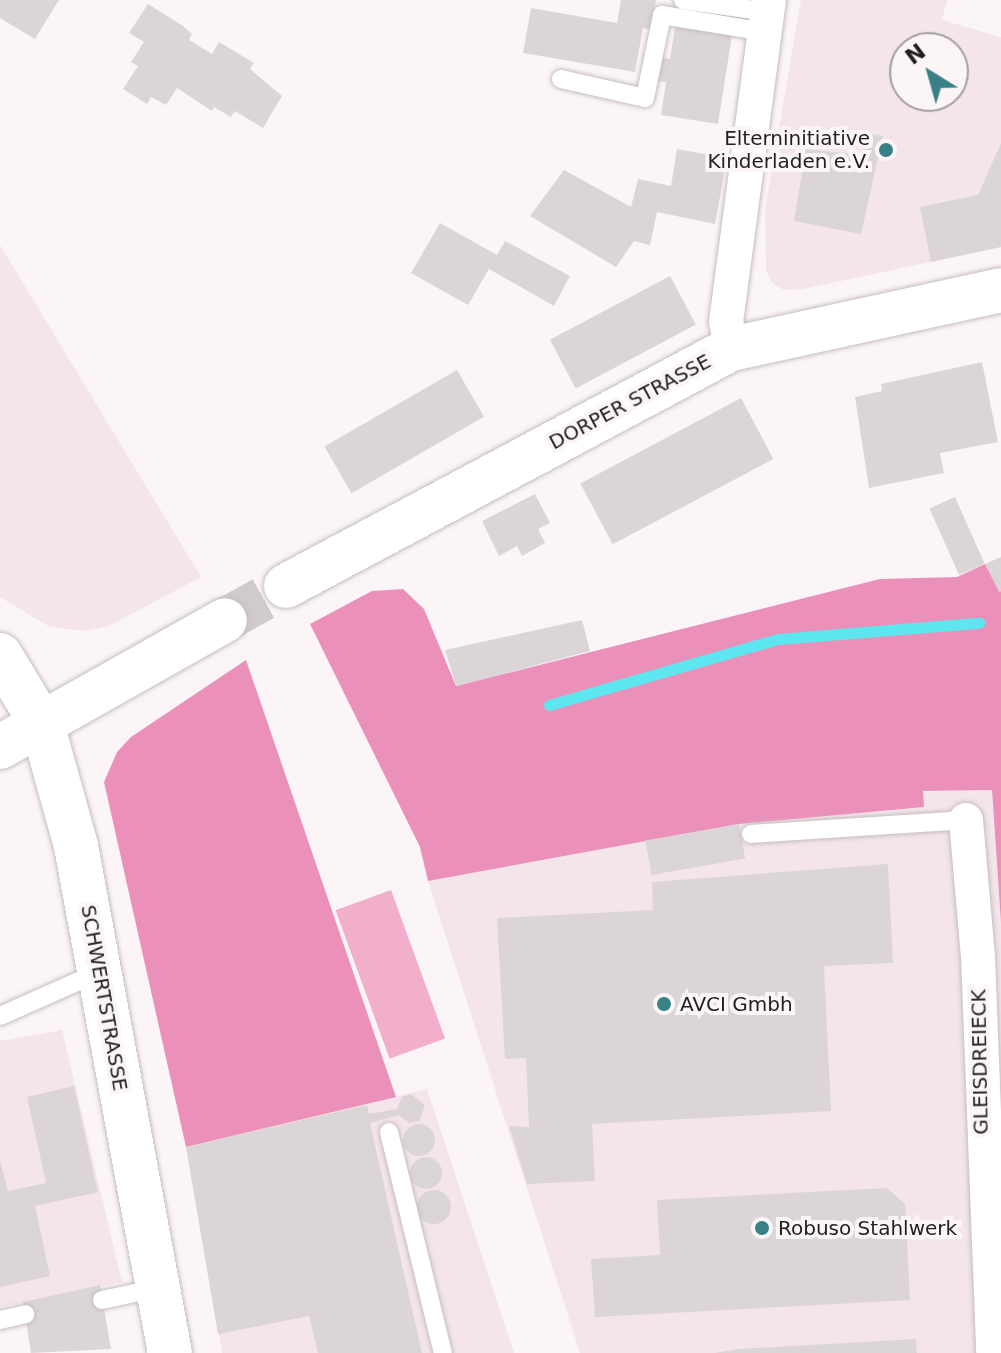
<!DOCTYPE html>
<style>
body{margin:0}
#map{position:relative;width:1001px;height:1353px;overflow:hidden;background:#fcf5f7;font-family:"DejaVu Sans",sans-serif}
div>[style]{position:absolute}
[style*='--x']{left:calc(var(--x)*1px);top:calc(var(--y)*1px);width:calc(var(--w)*1px);rotate:calc(var(--a)*1deg)}
.built>*{inset:0;background:#f4e5eb}
.green>*{inset:0;background:#f2afcb;transform-origin:0 0}
.forest>*{inset:0;background:#eb91b9}
.stream>*{height:11px;margin:-5.5px;padding:0 5.5px;transform-origin:5.5px;border-radius:5.5px;background:#5de6ef}
.building>*{inset:0;background:#dcd5d7;transform-origin:0 0}
.round{border-radius:50%}
.secondary-tunnel>*{height:44px;margin-top:-22px;transform-origin:0;background:repeating-linear-gradient(90deg,#d0cacc 0 44px,transparent 0 66px)}
.roads{filter:drop-shadow(0 0 2px #c5bec1) drop-shadow(0 0 2px #c5bec1)}
.lane>*{height:18px;margin:-9px;padding:0 9px;transform-origin:9px;border-radius:9px;background:#fff}
.street>*{height:34px;margin:-17px;padding:0 17px;transform-origin:17px;border-radius:17px;background:#fff}
.secondary>*{height:44px;margin:-22px;padding:0 22px;transform-origin:22px;border-radius:22px;background:#fff}
.dots>*{width:22px;height:22px;translate:-50% -50%;box-sizing:border-box;border:4px solid #fcf5f7;border-radius:50%}
span{translate:-50% -50%;white-space:nowrap;text-align:center;line-height:1.15;-webkit-text-stroke:8px #fcf5f7;paint-order:stroke}
.poi-label{font-size:20px;color:#211f20}
.right{translate:-100% -50%;text-align:right}
.left{translate:0 -50%;text-align:left}
.street-label{font-size:20px;color:#211f20}
.north{position:absolute;left:889px;top:32px;width:80px;height:80px;box-sizing:border-box;background:#fcf5f7;border:2px solid #a49fa1;border-radius:50%;rotate:323deg;font-size:22px;font-weight:700;line-height:32px;text-align:center;color:#211f20}
.north::after{content:'';display:block;margin:auto;width:28px;height:36px;background:#398186;clip-path:polygon(50% 0,100% 100%,50% 72%,0 100%)}
</style>
<div id="map">
<div class="built">
<div style="clip-path:polygon(evenodd,801px 0,947px 0,942px 20px,1001px 37px,1001px 247px,803px 289px,784px 290px,773px 284px,766px 271px,765px 209px,801px 0,905px 48px,953px 48px,953px 96px,905px 96px,905px 48px)"></div>
<div style="clip-path:polygon(0 245px,201px 577px,109px 626px,86px 631px,50px 627px,0 597px)"></div>
<div style="clip-path:polygon(992px 790px,1001px 923px,1001px 1353px,580px 1353px,428px 881px,739px 824px,923px 807px,923px 792px)"></div>
<div style="clip-path:polygon(62px 1030px,122px 1282px,0 1307px,0 1041px)"></div>
<div style="clip-path:polygon(427px 1089px,514px 1353px,222px 1353px,186px 1147px)"></div>
</div>
<div class="green">
<div style="left:391px;top:890px;width:158px;height:59px;rotate:70deg"></div>
</div>
<div class="forest">
<div style="clip-path:polygon(985px 564px,1001px 592px,1001px 923px,992px 790px,923px 791px,924px 807px,739px 824px,428px 881px,420px 847px,310px 624px,372px 591px,403px 589px,424px 609px,456px 686px,880px 579px,957px 577px)"></div>
<div style="clip-path:polygon(246px 660px,396px 1097px,186px 1147px,104px 782px,117px 752px,131px 737px)"></div>
</div>
<div class="stream">
<div style="--x:549;--y:705;--w:238;--a:-16.1"></div>
<div style="--x:778;--y:639;--w:202;--a:-4.6"></div>
</div>
<div class="building">
<div style="clip-path:polygon(0 0,59px 0,35px 39px,0 18px)"></div>
<div style="clip-path:polygon(621px 0,656px 0,651px 30px,643px 28px,635px 72px,523px 53px,531px 8px,617px 23px)"></div>
<div style="clip-path:polygon(148px 4px,183px 26px,192px 34px,189px 40px,212px 54px,219px 42px,254px 63px,250px 69px,282px 96px,263px 128px,235px 111px,231px 117px,214px 107px,212px 111px,177px 88px,166px 105px,151px 97px,147px 104px,123px 89px,138px 66px,131px 62px,144px 42px,129px 33px)"></div>
<div style="clip-path:polygon(675px 27px,732px 35px,718px 124px,661px 115px,666px 82px,655px 81px,660px 57px,670px 59px)"></div>
<div style="clip-path:polygon(867px 133px,883px 136px,861px 234px,794px 221px,806px 149px,862px 155px)"></div>
<div style="clip-path:polygon(1001px 143px,1001px 247px,931px 262px,920px 207px,978px 195px)"></div>
<div style="clip-path:polygon(677px 149px,727px 158px,715px 224px,657px 212px,650px 245px,634px 241px,616px 267px,530px 216px,564px 170px,631px 207px,638px 179px,671px 186px)"></div>
<div style="clip-path:polygon(440px 223px,497px 255px,505px 241px,570px 276px,554px 306px,489px 269px,468px 305px,411px 273px)"></div>
<div style="left:670px;top:276px;width:55px;height:136px;rotate:62deg"></div>
<div style="clip-path:polygon(982px 362px,998px 442px,940px 453px,944px 473px,869px 488px,855px 397px,882px 391px,881px 384px)"></div>
<div style="left:457px;top:370px;width:54px;height:153px;rotate:60deg"></div>
<div style="left:741px;top:398px;width:69px;height:182px;rotate:62deg"></div>
<div style="clip-path:polygon(535px 494px,550px 523px,538px 529px,545px 543px,522px 556px,517px 546px,499px 556px,482px 521px)"></div>
<div style="left:955px;top:497px;width:73px;height:28px;rotate:66deg"></div>
<div style="clip-path:polygon(1001px 557px,1001px 591px,999px 592px,985px 564px)"></div>
<div style="clip-path:polygon(582px 620px,590px 651px,456px 686px,445px 650px)"></div>
<div style="left:739px;top:824px;width:35px;height:95px;rotate:80deg"></div>
<div style="clip-path:polygon(888px 864px,893px 963px,824px 966px,831px 1111px,592px 1124px,595px 1181px,527px 1184px,509px 1126px,529px 1127px,526px 1058px,505px 1059px,497px 918px,653px 910px,652px 882px)"></div>
<div style="clip-path:polygon(74px 1086px,98px 1192px,35px 1206px,50px 1276px,0 1287px,0 1160px,8px 1191px,46px 1183px,27px 1097px)"></div>
<div style="clip-path:polygon(411px 1094px,425px 1105px,419px 1121px,409px 1123px,399px 1115px,370px 1123px,422px 1353px,318px 1353px,309px 1316px,218px 1334px,186px 1147px,367px 1105px,369px 1114px,397px 1109px,402px 1097px)"></div>
<div class="round" style="left:403px;top:1124px;width:32px;height:32px"></div>
<div class="round" style="left:410px;top:1157px;width:32px;height:32px"></div>
<div style="clip-path:polygon(887px 1188px,905px 1204px,910px 1300px,595px 1317px,591px 1259px,660px 1255px,657px 1200px)"></div>
<div class="round" style="left:417px;top:1190px;width:34px;height:34px"></div>
<div style="clip-path:polygon(100px 1285px,111px 1349px,31px 1353px,23px 1302px)"></div>
<div style="clip-path:polygon(916px 1339px,917px 1353px,714px 1353px,739px 1349px)"></div>
</div>
<div class="secondary-tunnel">
<div style="--x:225;--y:620;--w:70;--a:-29.1"></div>
</div>
<div class="roads">
<div class="lane">
<div style="--x:683;--y:0;--w:86;--a:8"></div>
<div style="--x:561;--y:79;--w:86;--a:12.7"></div>
<div style="--x:645;--y:98;--w:85;--a:-78.4"></div>
<div style="--x:662;--y:15;--w:104;--a:9.4"></div>
<div style="--x:751;--y:834;--w:215;--a:-3.7"></div>
<div style="--x:0;--y:1016;--w:108;--a:-24"></div>
<div style="--x:389;--y:1132;--w:228;--a:76.3"></div>
<div style="--x:102;--y:1300;--w:57;--a:-12.1"></div>
<div style="--x:0;--y:1320;--w:26;--a:-13"></div>
</div>
<div class="street">
<div style="--x:731;--y:349;--w:27;--a:-100"></div>
<div style="--x:726;--y:322;--w:325;--a:-82.4"></div>
<div style="--x:966;--y:820;--w:137;--a:85"></div>
<div style="--x:978;--y:956;--w:397;--a:87.8"></div>
</div>
<div class="secondary">
<div style="--x:286;--y:586;--w:504;--a:-28.04"></div>
<div style="--x:731;--y:349;--w:276;--a:-12.3"></div>
<div style="--x:0;--y:655;--w:81;--a:58.7"></div>
<div style="--x:42;--y:724;--w:127;--a:74.4"></div>
<div style="--x:76;--y:846;--w:516;--a:79.5"></div>
<div style="--x:0;--y:747;--w:258;--a:-29.4"></div>
</div>
</div>
<div class="dots">
<div style="left:886px;top:150px;background:#398186"></div>
<div style="left:664px;top:1004px;background:#398186"></div>
<div style="left:762px;top:1228px;background:#398186"></div>
</div>
<div class="poi-label">
<span class="right" style="left:870px;top:150px">Elterninitiative<br>Kinderladen e.V.</span>
<span class="left" style="left:680px;top:1004px">AVCI Gmbh</span>
<span class="left" style="left:778px;top:1228px">Robuso Stahlwerk</span>
</div>
<div class="street-label">
<span style="left:630px;top:402px;rotate:-28deg">DORPER STRASSE</span>
<span style="left:104px;top:998px;rotate:80deg">SCHWERTSTRASSE</span>
<span style="left:980px;top:1062px;rotate:-91deg">GLEISDREIECK</span>
</div>
<div class="north">N</div>
</div>
